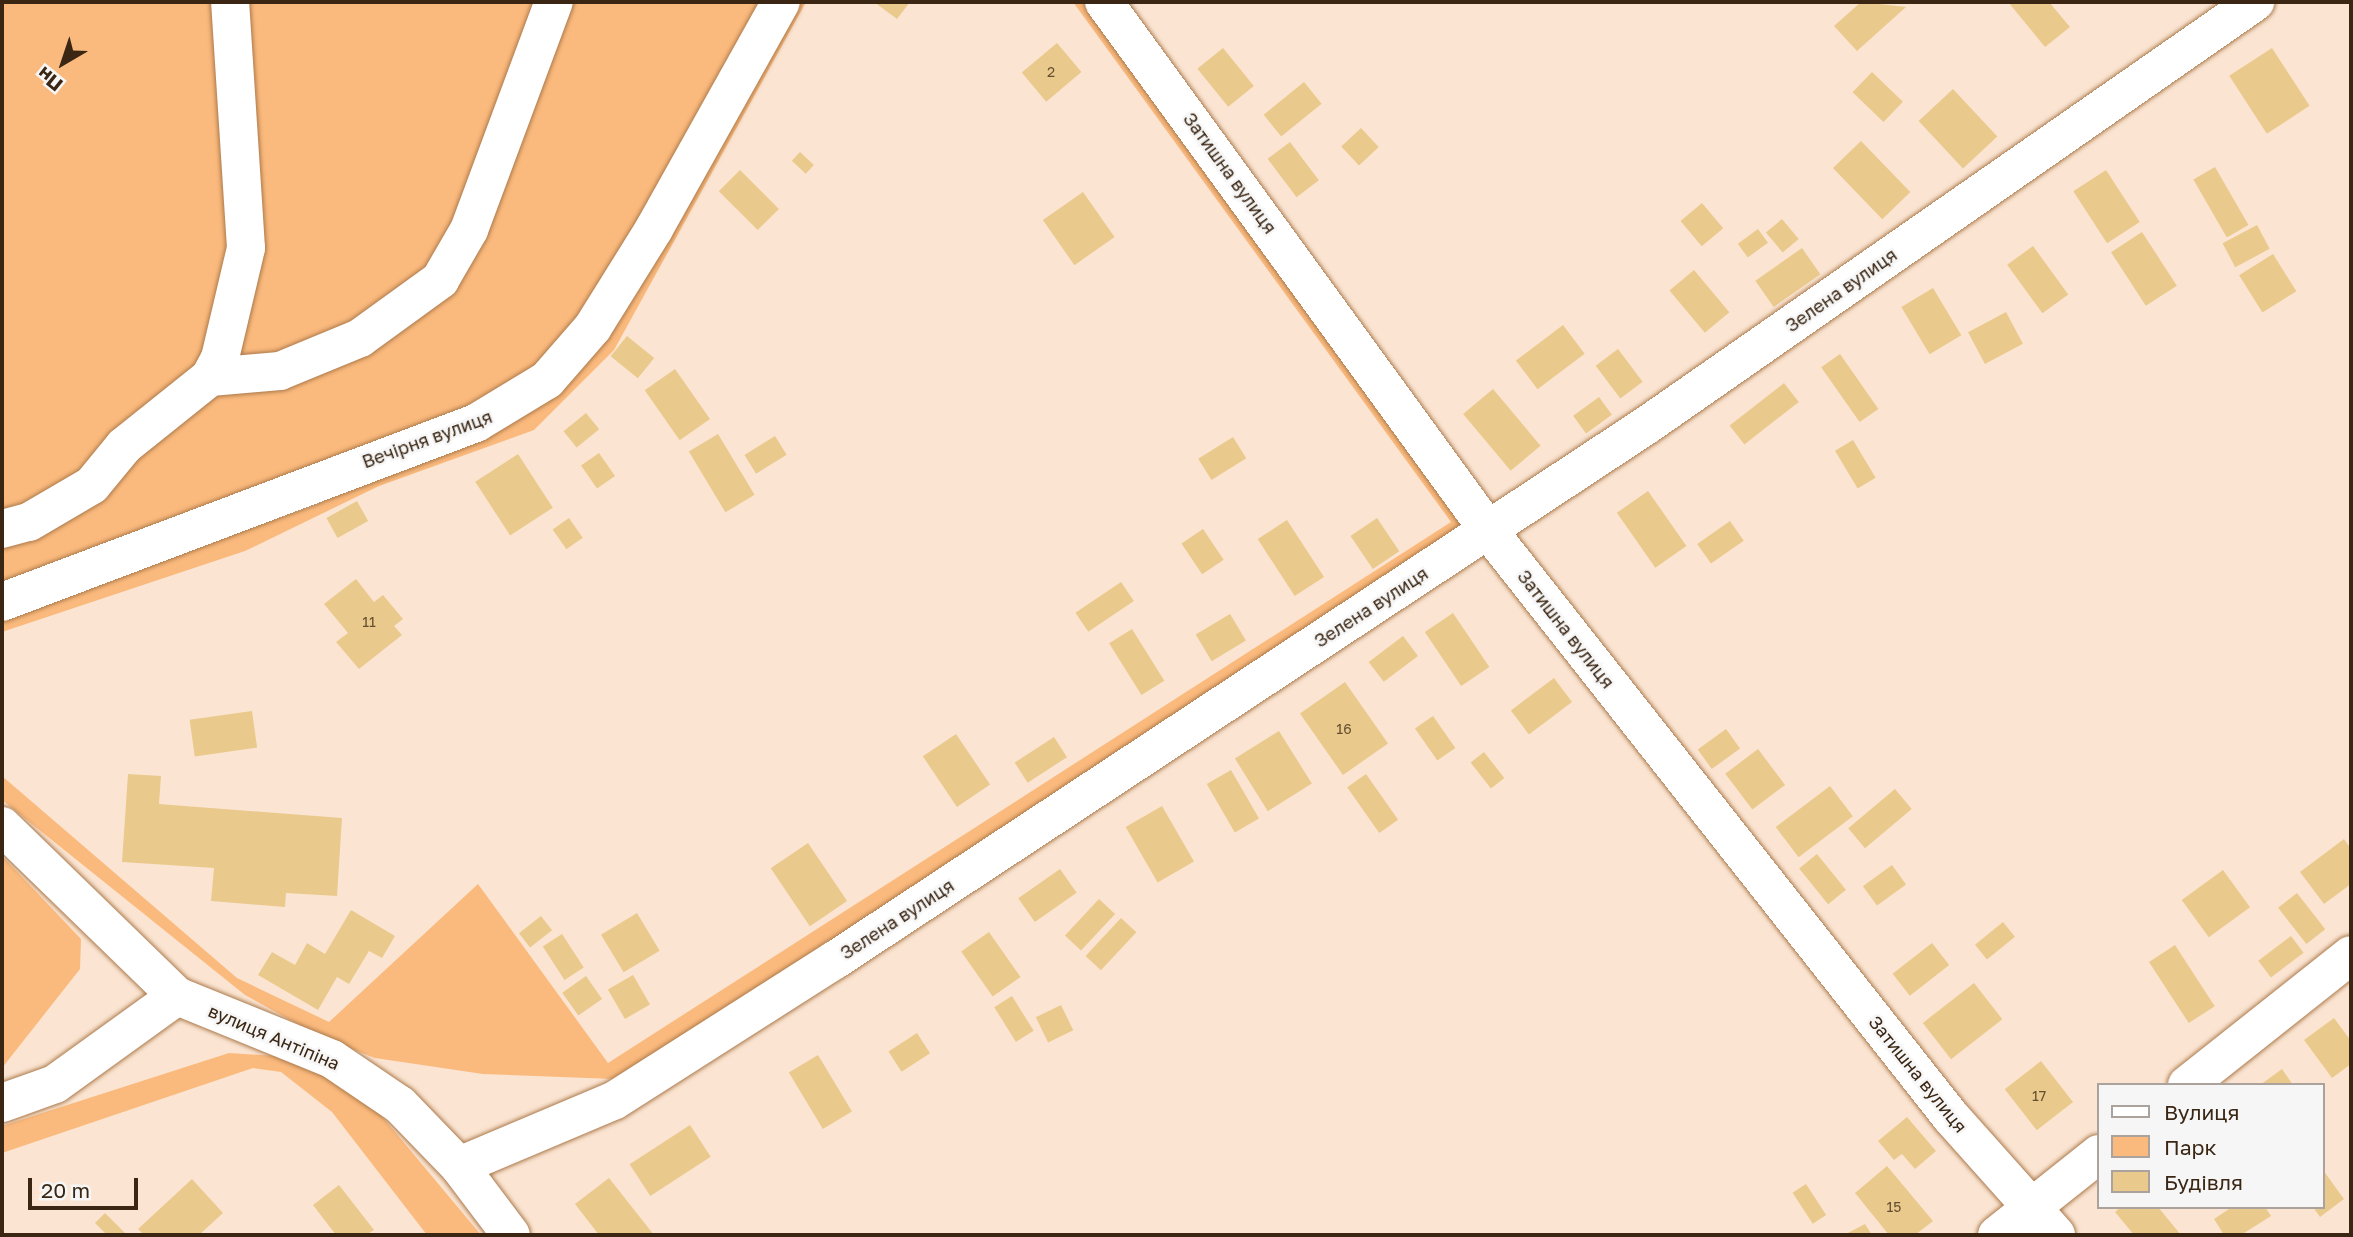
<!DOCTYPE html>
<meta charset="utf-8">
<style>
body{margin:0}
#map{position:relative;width:2353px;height:1237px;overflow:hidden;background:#fbe5d2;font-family:"Golos Text",sans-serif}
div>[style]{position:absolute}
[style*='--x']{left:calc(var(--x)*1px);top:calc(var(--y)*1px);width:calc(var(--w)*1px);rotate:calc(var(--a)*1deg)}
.green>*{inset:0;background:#fbba7d}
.building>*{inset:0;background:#eaca8c;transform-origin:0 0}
.roads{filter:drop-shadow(0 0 2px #ac7a4c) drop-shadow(0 0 2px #ac7a4c)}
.minor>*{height:38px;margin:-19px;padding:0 19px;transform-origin:19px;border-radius:19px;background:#fff}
span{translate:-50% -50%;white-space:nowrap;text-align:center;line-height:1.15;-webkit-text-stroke:5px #f6f6f6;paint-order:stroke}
.number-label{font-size:14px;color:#664f31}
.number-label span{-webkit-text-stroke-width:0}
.street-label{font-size:18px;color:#3a2613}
.frame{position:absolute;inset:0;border:4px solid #3a2613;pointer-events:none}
.legend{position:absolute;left:2097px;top:1083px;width:228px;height:126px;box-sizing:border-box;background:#f6f6f6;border:2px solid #aba39b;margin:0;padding:9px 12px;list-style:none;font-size:21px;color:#3a2613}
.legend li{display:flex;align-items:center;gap:14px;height:35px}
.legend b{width:35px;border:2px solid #aba39b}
.north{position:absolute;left:28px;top:28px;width:70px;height:70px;-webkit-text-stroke:5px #f6f6f6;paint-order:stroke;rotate:219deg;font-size:19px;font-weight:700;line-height:28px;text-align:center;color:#3a2613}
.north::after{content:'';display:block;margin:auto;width:24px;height:32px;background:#3a2613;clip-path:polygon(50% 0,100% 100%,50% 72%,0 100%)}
.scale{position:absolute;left:28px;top:1178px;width:110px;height:32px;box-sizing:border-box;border:4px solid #3a2613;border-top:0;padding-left:9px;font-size:21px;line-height:24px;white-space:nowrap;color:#3a2613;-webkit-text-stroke:5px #f6f6f6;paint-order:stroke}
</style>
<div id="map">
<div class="green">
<div style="clip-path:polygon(2px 2px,764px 2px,586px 313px,519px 386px,2px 586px)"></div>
<div style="clip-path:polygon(795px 2px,806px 2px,614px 350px,534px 430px,379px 486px,245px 551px,2px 632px,2px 617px,313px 506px,546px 402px)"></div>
<div style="clip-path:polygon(1073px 2px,1091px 2px,1469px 520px,1463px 540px,614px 1079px,483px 1074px,375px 1058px,321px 1037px,245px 995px,2px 800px,2px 776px,237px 978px,329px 1022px,478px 884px,608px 1063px,1451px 522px)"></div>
<div style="clip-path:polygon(2px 856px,81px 939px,80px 969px,2px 1068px)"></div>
<div style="clip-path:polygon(229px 1053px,291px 1057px,365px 1096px,481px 1235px,427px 1235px,332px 1112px,281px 1072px,253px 1068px,2px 1153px,2px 1126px)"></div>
</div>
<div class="building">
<div style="clip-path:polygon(874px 2px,910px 2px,897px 19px)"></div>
<div style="clip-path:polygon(1861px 2px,1906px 7px,1857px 51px,1834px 26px)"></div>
<div style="clip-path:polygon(2008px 2px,2049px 2px,2070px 27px,2045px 47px)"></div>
<div style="left:1057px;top:43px;width:38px;height:46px;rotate:50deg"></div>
<div style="left:1223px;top:48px;width:49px;height:33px;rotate:51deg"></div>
<div style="left:2272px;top:48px;width:69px;height:51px;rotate:57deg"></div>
<div style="left:1872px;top:72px;width:43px;height:28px;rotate:44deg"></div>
<div style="left:1304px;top:82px;width:28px;height:52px;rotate:51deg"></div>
<div style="left:1953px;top:89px;width:65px;height:47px;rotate:47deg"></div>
<div style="left:1361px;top:128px;width:26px;height:27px;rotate:47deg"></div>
<div style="left:1861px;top:141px;width:71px;height:39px;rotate:46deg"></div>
<div style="left:1290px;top:142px;width:48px;height:28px;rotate:53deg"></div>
<div style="left:800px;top:152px;width:19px;height:12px;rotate:43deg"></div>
<div style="left:2215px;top:167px;width:67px;height:25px;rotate:60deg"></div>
<div style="left:740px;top:170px;width:55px;height:30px;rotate:45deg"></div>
<div style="left:2106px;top:170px;width:62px;height:39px;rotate:57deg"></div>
<div style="left:1083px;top:192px;width:55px;height:49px;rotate:55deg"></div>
<div style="left:1702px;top:203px;width:33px;height:28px;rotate:50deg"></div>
<div style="left:1782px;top:219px;width:26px;height:21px;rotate:50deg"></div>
<div style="left:2257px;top:225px;width:27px;height:39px;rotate:62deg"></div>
<div style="left:1758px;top:229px;width:17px;height:25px;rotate:54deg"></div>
<div style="left:2142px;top:232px;width:64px;height:37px;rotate:57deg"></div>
<div style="left:2033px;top:246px;width:60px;height:32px;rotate:54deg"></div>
<div style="left:1802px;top:248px;width:32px;height:57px;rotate:55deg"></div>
<div style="left:2273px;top:254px;width:44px;height:40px;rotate:58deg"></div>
<div style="left:1694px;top:270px;width:55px;height:32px;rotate:50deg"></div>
<div style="left:1933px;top:288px;width:55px;height:37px;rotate:59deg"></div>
<div style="left:2006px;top:312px;width:36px;height:43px;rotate:62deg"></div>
<div style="left:1563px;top:325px;width:36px;height:59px;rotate:53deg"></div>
<div style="left:627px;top:336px;width:35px;height:26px;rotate:39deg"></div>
<div style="left:1618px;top:349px;width:41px;height:28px;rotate:53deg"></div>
<div style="left:1840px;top:354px;width:67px;height:23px;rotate:55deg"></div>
<div style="left:675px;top:369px;width:61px;height:37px;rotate:55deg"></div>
<div style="left:1784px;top:383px;width:24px;height:69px;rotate:52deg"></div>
<div style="left:1493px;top:389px;width:74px;height:39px;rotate:50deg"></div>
<div style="left:1599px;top:397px;width:22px;height:32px;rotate:54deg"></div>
<div style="left:586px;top:413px;width:21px;height:29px;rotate:51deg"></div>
<div style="left:718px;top:434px;width:71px;height:34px;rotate:59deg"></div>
<div style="left:775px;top:436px;width:22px;height:36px;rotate:58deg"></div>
<div style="left:1233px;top:437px;width:25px;height:41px;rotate:58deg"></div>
<div style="left:1853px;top:440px;width:44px;height:21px;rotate:59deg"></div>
<div style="left:599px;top:453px;width:28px;height:22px;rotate:55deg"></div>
<div style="left:518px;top:454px;width:64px;height:51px;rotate:57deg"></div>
<div style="left:1648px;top:491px;width:67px;height:38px;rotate:55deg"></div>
<div style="left:357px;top:501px;width:23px;height:35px;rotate:61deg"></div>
<div style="left:569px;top:518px;width:24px;height:20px;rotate:55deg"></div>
<div style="left:1377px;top:518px;width:40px;height:32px;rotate:56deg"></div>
<div style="left:1287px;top:520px;width:68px;height:35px;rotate:57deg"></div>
<div style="left:1730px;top:521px;width:24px;height:40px;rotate:55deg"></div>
<div style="left:1203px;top:529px;width:37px;height:26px;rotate:56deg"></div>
<div style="clip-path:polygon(356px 579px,374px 602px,383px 595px,403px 619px,394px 626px,402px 635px,359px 669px,336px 642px,348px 633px,324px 604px)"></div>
<div style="left:1121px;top:582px;width:23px;height:55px;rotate:56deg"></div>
<div style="left:1453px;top:613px;width:65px;height:34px;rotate:56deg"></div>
<div style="left:1230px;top:614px;width:31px;height:40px;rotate:59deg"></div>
<div style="left:1132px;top:629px;width:61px;height:27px;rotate:58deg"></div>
<div style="left:1403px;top:636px;width:25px;height:43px;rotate:53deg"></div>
<div style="left:1554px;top:678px;width:30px;height:54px;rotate:53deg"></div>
<div style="left:1345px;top:682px;width:75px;height:55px;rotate:55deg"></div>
<div style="left:252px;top:711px;width:37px;height:63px;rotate:82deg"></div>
<div style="left:1433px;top:716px;width:39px;height:22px;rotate:55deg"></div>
<div style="left:1726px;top:729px;width:24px;height:35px;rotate:54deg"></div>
<div style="left:1279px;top:731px;width:62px;height:52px;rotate:58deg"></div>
<div style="left:956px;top:734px;width:61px;height:40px;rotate:56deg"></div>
<div style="left:1054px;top:737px;width:24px;height:47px;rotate:57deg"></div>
<div style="left:1758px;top:749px;width:45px;height:41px;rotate:53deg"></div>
<div style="left:1484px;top:752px;width:33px;height:17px;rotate:52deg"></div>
<div style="left:1231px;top:770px;width:56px;height:28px;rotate:60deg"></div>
<div style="clip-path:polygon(128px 774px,161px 776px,159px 804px,342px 818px,337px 896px,286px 893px,285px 907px,211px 901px,214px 868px,122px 862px)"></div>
<div style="left:1366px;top:774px;width:56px;height:23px;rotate:55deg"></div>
<div style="left:1830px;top:786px;width:38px;height:68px;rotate:53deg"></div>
<div style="left:1895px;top:789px;width:26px;height:61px;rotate:50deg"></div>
<div style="left:1162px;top:806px;width:64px;height:42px;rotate:60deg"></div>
<div style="clip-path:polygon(2344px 839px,2351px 849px,2351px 884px,2324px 904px,2300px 872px)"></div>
<div style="left:808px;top:843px;width:70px;height:45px;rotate:56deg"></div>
<div style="left:1817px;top:854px;width:46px;height:23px;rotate:51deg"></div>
<div style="left:1892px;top:865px;width:24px;height:36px;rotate:54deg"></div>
<div style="left:1060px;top:869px;width:29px;height:51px;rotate:55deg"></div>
<div style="left:2223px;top:870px;width:46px;height:51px;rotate:54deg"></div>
<div style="left:2297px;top:893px;width:46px;height:24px;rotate:52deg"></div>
<div style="left:1099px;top:899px;width:22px;height:50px;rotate:43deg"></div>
<div style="clip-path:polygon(351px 910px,395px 936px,382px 958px,369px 951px,349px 984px,337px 977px,318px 1010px,258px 975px,272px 952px,295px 965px,307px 943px,325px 954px)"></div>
<div style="left:637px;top:913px;width:44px;height:42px;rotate:59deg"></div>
<div style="left:541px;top:916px;width:18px;height:28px;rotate:52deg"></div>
<div style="left:1121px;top:918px;width:21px;height:52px;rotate:43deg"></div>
<div style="left:2003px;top:922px;width:19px;height:36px;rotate:51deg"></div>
<div style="left:989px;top:932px;width:55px;height:34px;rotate:55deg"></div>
<div style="left:562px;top:934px;width:40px;height:23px;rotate:57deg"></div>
<div style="left:2291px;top:936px;width:21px;height:41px;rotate:53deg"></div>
<div style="left:1932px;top:943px;width:28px;height:50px;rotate:52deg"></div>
<div style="left:2175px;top:945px;width:73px;height:31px;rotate:57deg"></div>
<div style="left:633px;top:975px;width:34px;height:29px;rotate:60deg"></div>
<div style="left:586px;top:976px;width:28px;height:29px;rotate:55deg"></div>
<div style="left:1974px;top:983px;width:46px;height:65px;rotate:52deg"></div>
<div style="left:1012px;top:996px;width:41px;height:21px;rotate:58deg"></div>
<div style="left:1061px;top:1005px;width:28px;height:28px;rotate:64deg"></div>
<div style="clip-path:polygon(2334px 1018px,2351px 1041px,2351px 1064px,2332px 1078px,2304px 1040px)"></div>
<div style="left:917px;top:1033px;width:24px;height:34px;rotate:57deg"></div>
<div style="left:818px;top:1055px;width:66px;height:34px;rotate:59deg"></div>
<div style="left:2041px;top:1061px;width:52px;height:46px;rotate:52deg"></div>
<div style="clip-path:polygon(2282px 1069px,2293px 1085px,2260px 1085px)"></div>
<div style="clip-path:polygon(1907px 1117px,1936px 1151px,1915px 1169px,1902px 1154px,1894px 1160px,1878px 1141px)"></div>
<div style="left:690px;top:1125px;width:38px;height:72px;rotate:57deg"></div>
<div style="clip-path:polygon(1887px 1166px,1933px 1221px,1915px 1235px,1889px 1235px,1855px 1193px)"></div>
<div style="clip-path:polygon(2323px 1170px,2344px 1199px,2320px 1217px,2313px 1207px,2323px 1207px)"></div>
<div style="clip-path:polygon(609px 1178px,654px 1235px,599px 1235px,575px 1204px)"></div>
<div style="clip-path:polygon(192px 1179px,223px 1213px,199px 1235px,144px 1235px,138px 1229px)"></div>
<div style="left:1806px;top:1184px;width:37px;height:16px;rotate:57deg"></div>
<div style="clip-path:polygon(339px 1185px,374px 1230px,366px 1235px,336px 1235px,313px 1205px)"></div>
<div style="clip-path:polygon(2121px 1207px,2158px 1207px,2181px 1235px,2134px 1235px,2115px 1212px)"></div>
<div style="clip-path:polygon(2232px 1207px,2265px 1207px,2271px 1216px,2241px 1235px,2224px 1235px,2214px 1219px)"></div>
<div style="clip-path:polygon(105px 1213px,127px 1235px,107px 1235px,95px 1223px)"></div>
<div style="clip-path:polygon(1865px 1224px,1872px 1235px,1844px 1235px)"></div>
</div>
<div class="roads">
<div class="minor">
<div style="--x:1104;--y:2;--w:653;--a:53.97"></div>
<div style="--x:1488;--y:530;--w:748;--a:51.74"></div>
<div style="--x:1951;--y:1117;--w:158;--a:48.3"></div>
<div style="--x:210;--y:377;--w:70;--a:-4.9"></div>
<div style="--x:280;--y:371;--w:87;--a:-22.4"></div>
<div style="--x:360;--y:338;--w:99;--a:-35.9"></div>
<div style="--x:440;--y:280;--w:58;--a:-59.9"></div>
<div style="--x:469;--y:230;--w:243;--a:-69.6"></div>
<div style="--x:2;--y:529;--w:28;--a:-15"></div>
<div style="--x:29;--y:522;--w:73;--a:-30.4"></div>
<div style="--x:92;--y:485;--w:50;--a:-50.6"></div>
<div style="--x:124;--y:446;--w:110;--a:-38.7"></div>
<div style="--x:210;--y:377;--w:21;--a:-62"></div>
<div style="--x:220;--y:358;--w:113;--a:-76.7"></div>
<div style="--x:246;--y:248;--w:247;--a:-93.7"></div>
<div style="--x:2;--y:602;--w:507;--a:-20.69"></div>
<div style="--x:476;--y:423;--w:83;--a:-31.2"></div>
<div style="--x:547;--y:380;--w:70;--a:-49"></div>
<div style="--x:593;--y:327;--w:115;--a:-58.1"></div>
<div style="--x:654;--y:229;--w:260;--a:-60.8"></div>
<div style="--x:2;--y:826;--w:244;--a:44.2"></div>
<div style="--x:177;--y:996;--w:167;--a:22.1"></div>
<div style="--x:332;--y:1059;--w:82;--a:34.1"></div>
<div style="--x:400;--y:1105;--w:85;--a:46"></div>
<div style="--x:459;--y:1166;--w:86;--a:53"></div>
<div style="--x:2187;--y:1085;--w:209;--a:-38.4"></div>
<div style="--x:2;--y:1103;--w:56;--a:-19.7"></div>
<div style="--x:55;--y:1084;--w:150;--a:-35.8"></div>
<div style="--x:459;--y:1166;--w:169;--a:-22.9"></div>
<div style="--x:615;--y:1100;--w:261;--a:-32.5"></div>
<div style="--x:835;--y:960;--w:972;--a:-33.38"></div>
<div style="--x:1647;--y:425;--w:741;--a:-34.83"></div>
<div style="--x:1997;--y:1235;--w:130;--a:-38.5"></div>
</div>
</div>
<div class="number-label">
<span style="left:1051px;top:72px">2</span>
<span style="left:369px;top:622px">11</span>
<span style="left:1344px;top:729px">16</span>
<span style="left:2039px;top:1096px">17</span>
<span style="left:1894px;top:1207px">15</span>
</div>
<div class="street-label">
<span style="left:1230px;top:173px;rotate:54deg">Затишна вулиця</span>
<span style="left:1841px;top:290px;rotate:-35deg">Зелена вулиця</span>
<span style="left:427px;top:439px;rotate:-20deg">Вечірня вулиця</span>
<span style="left:1371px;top:607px;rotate:-33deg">Зелена вулиця</span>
<span style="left:1566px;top:629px;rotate:52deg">Затишна вулиця</span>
<span style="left:897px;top:919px;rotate:-33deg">Зелена вулиця</span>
<span style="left:274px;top:1037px;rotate:23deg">вулиця Антіпіна</span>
<span style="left:1918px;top:1074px;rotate:51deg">Затишна вулиця</span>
</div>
<div class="frame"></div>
<ul class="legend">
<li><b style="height:9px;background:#fff"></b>Вулиця</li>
<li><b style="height:19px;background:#fbba7d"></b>Парк</li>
<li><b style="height:19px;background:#eaca8c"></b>Будівля</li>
</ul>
<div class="north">Пн</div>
<div class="scale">20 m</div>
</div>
